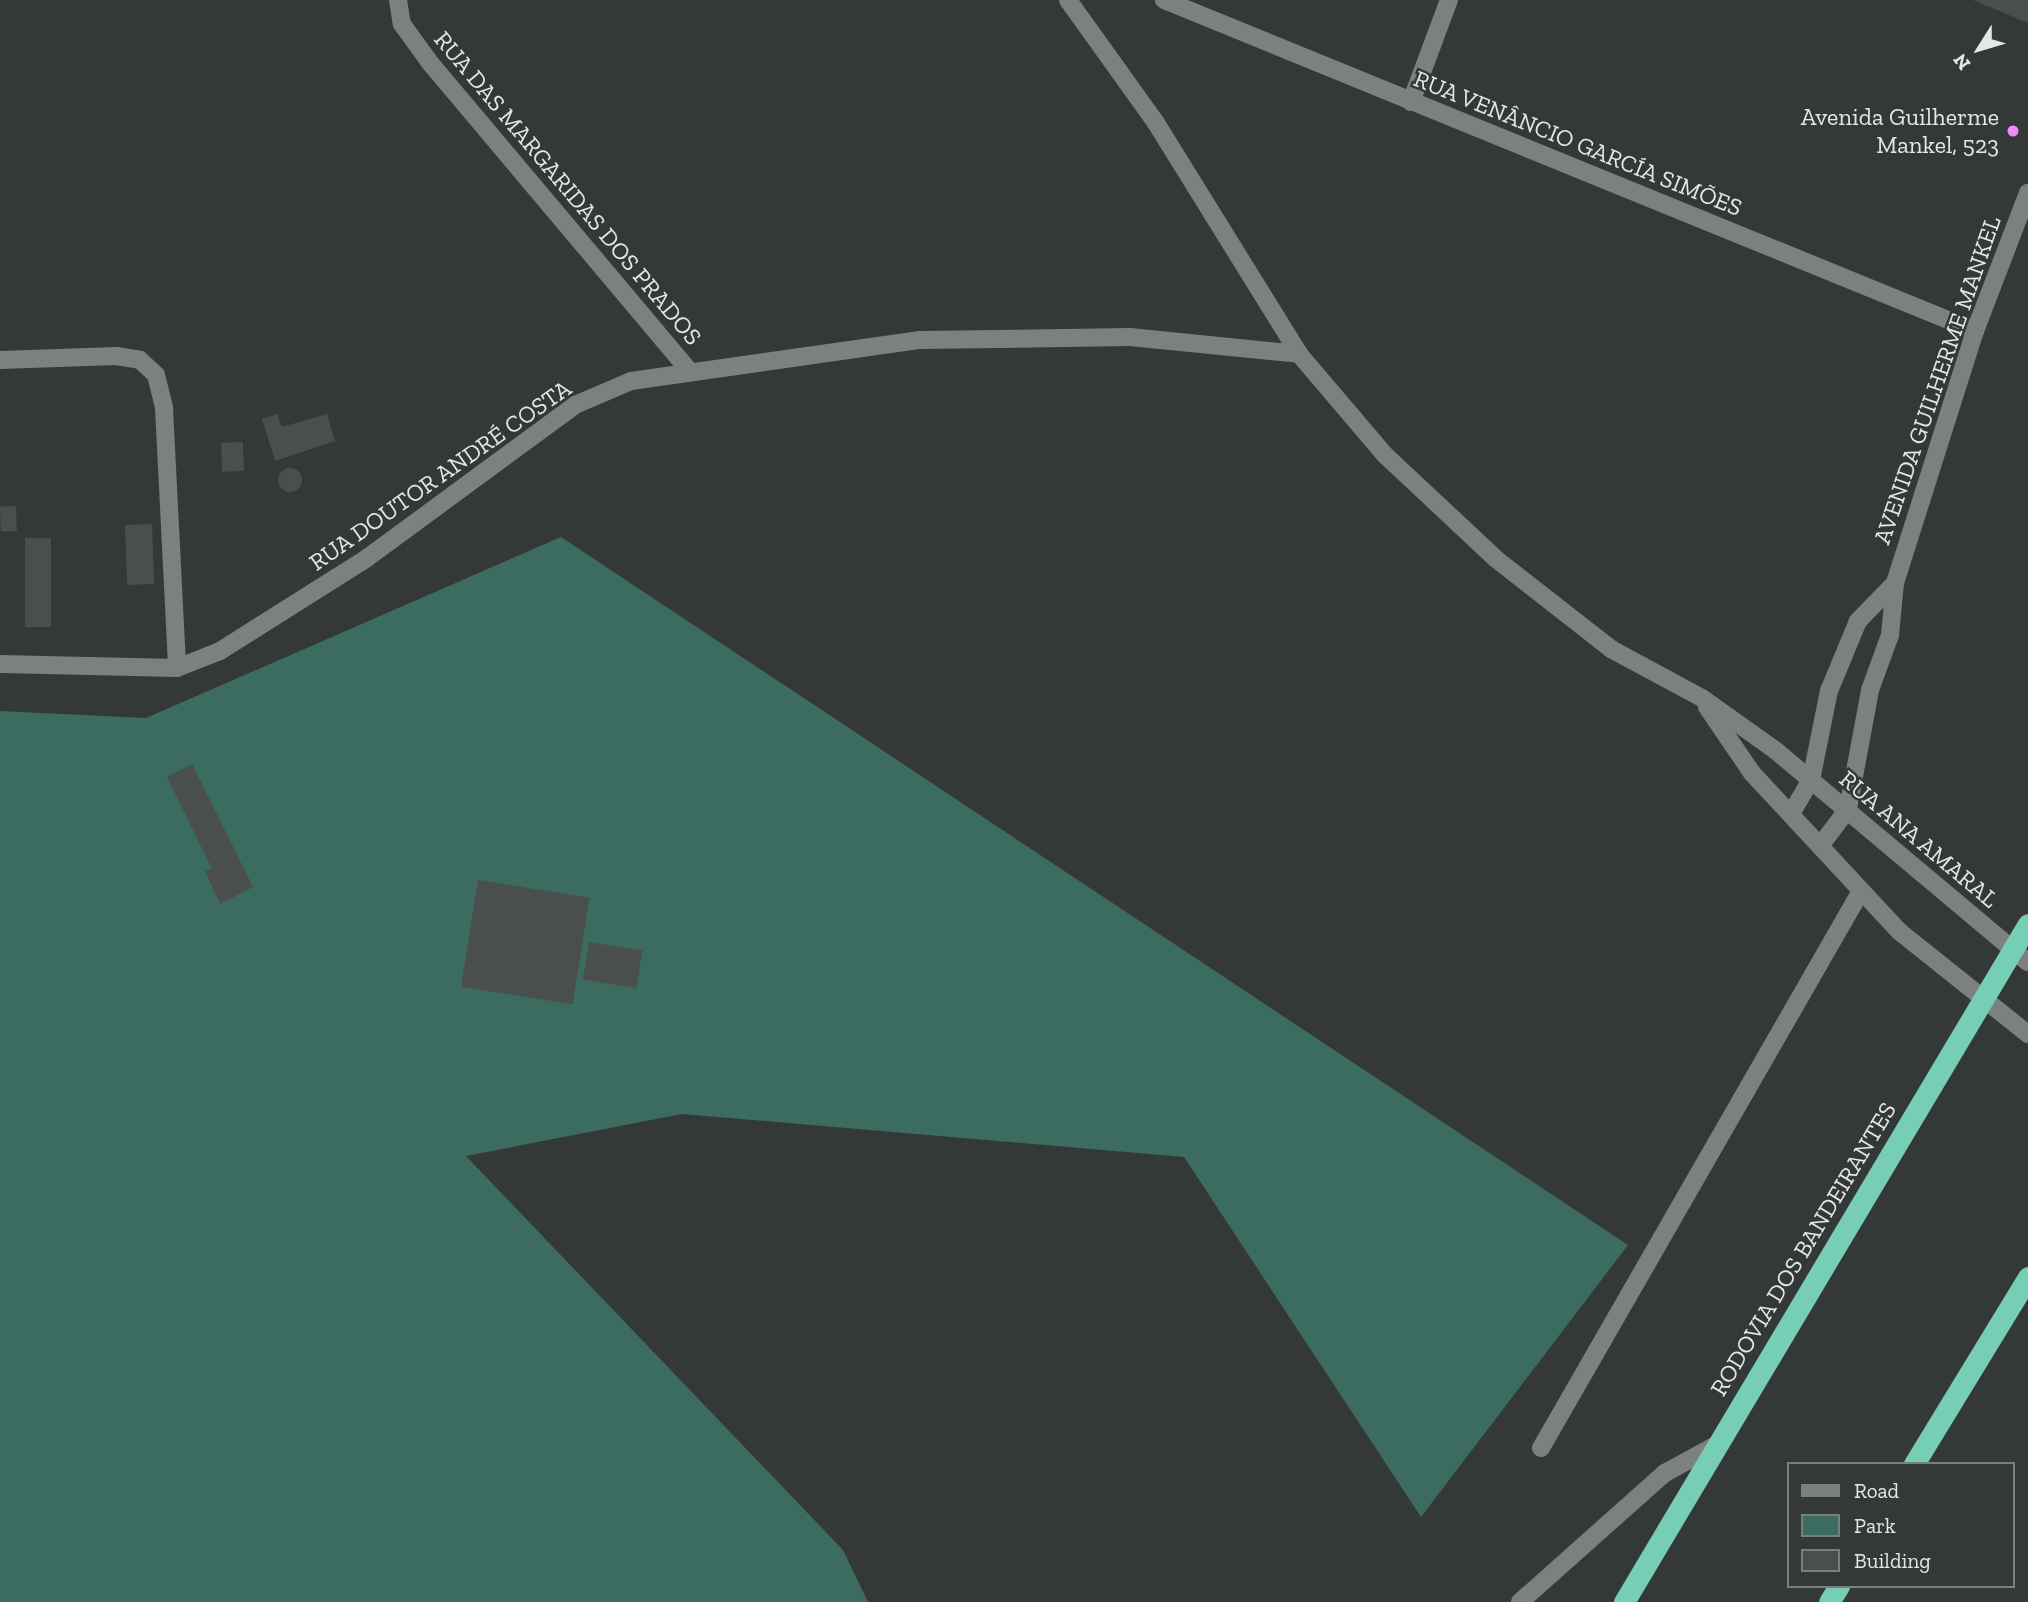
<!DOCTYPE html>
<meta charset="utf-8">
<style>
body{margin:0}
#map{position:relative;width:2028px;height:1602px;overflow:hidden;background:#343837;font-family:"Zilla Slab",serif}
div>[style]{position:absolute}
[style*='--x']{left:calc(var(--x)*1px);top:calc(var(--y)*1px);width:calc(var(--w)*1px);rotate:calc(var(--a)*1deg)}
.green>*{inset:0;background:#3c6c5f}
.building>*{inset:0;background:#4a4e4d;transform-origin:0 0}
.round{border-radius:50%}
.minor>*{height:18px;margin:-9px;padding:0 9px;transform-origin:9px;border-radius:9px;background:#7c807f}
.highway>*{height:21px;margin:-10.5px;padding:0 10.5px;transform-origin:10.5px;border-radius:10.5px;background:#77ceb6}
.dots>*{width:19px;height:19px;translate:-50% -50%;box-sizing:border-box;border:4px solid #343837;border-radius:50%}
span{translate:-50% -50%;white-space:nowrap;text-align:center;line-height:1.15;-webkit-text-stroke:5px #343837;paint-order:stroke}
.poi-label{font-size:24px;color:#e5e7e6}
.right{translate:-100% -50%;text-align:right}
.street-label{font-size:24px;color:#e5e7e6}
.legend{position:absolute;left:1787px;top:1462px;width:228px;height:126px;box-sizing:border-box;background:#343837;border:2px solid #7b7e7d;margin:0;padding:9px 12px;list-style:none;font-size:21px;color:#e5e7e6}
.legend li{display:flex;align-items:center;gap:14px;height:35px}
.legend b{width:35px;border:2px solid #7b7e7d}
.north{position:absolute;left:1944px;top:14px;width:70px;height:70px;-webkit-text-stroke:5px #343837;paint-order:stroke;rotate:233deg;font-size:19px;font-weight:700;line-height:28px;text-align:center;color:#e5e7e6}
.north::after{content:'';display:block;margin:auto;width:24px;height:32px;background:#e5e7e6;clip-path:polygon(50% 0,100% 100%,50% 72%,0 100%)}
</style>
<div id="map">
<div class="green">
<div style="clip-path:polygon(561px 537px,1628px 1245px,1421px 1517px,1184px 1157px,682px 1114px,466px 1156px,843px 1550px,868px 1602px,0 1602px,0 711px,146px 718px)"></div>
</div>
<div class="building">
<div style="clip-path:polygon(1973px 0,2028px 0,2028px 23px)"></div>
<div style="clip-path:polygon(277px 414px,282px 427px,327px 414px,335px 441px,275px 461px,262px 419px)"></div>
<div style="left:243px;top:442px;width:29px;height:22px;rotate:88deg"></div>
<div class="round" style="left:278px;top:468px;width:24px;height:24px"></div>
<div style="left:16px;top:506px;width:25px;height:16px;rotate:88deg"></div>
<div style="left:152px;top:524px;width:60px;height:27px;rotate:88deg"></div>
<div style="left:25px;top:538px;width:26px;height:89px"></div>
<div style="clip-path:polygon(192px 764px,253px 887px,220px 904px,205px 871px,212px 869px,167px 777px)"></div>
<div style="left:478px;top:880px;width:113px;height:108px;rotate:9deg"></div>
<div style="left:589px;top:942px;width:54px;height:38px;rotate:9deg"></div>
</div>
<div class="minor">
<div style="--x:398;--y:0;--w:24;--a:81"></div>
<div style="--x:402;--y:24;--w:49;--a:54.1"></div>
<div style="--x:431;--y:64;--w:397;--a:49.9"></div>
<div style="--x:1068;--y:0;--w:151;--a:54.4"></div>
<div style="--x:1156;--y:123;--w:272;--a:58.2"></div>
<div style="--x:1299;--y:354;--w:133;--a:49.6"></div>
<div style="--x:1385;--y:455;--w:152;--a:43.1"></div>
<div style="--x:1496;--y:559;--w:146;--a:38"></div>
<div style="--x:1611;--y:649;--w:103;--a:28.3"></div>
<div style="--x:1702;--y:698;--w:90;--a:35.5"></div>
<div style="--x:1775;--y:750;--w:330;--a:40"></div>
<div style="--x:1164;--y:0;--w:876;--a:22.2"></div>
<div style="--x:1411;--y:102;--w:109;--a:-69.6"></div>
<div style="--x:0;--y:360;--w:116;--a:-2"></div>
<div style="--x:116;--y:356;--w:24;--a:9"></div>
<div style="--x:140;--y:360;--w:22;--a:43"></div>
<div style="--x:156;--y:375;--w:34;--a:76"></div>
<div style="--x:164;--y:408;--w:260;--a:87.1"></div>
<div style="--x:0;--y:664;--w:177;--a:1.3"></div>
<div style="--x:177;--y:668;--w:46;--a:-21.6"></div>
<div style="--x:220;--y:651;--w:174;--a:-32.3"></div>
<div style="--x:367;--y:558;--w:258;--a:-36.3"></div>
<div style="--x:575;--y:405;--w:61;--a:-23.2"></div>
<div style="--x:631;--y:381;--w:292;--a:-8.1"></div>
<div style="--x:920;--y:340;--w:210;--a:-0.8"></div>
<div style="--x:1130;--y:337;--w:170;--a:5.7"></div>
<div style="--x:1707;--y:707;--w:80;--a:55.7"></div>
<div style="--x:1752;--y:773;--w:217;--a:47.1"></div>
<div style="--x:1900;--y:932;--w:164;--a:38.6"></div>
<div style="--x:1791;--y:814;--w:39;--a:-60"></div>
<div style="--x:1811;--y:780;--w:91;--a:-78.6"></div>
<div style="--x:1829;--y:691;--w:76;--a:-67.5"></div>
<div style="--x:1858;--y:621;--w:53;--a:-45.8"></div>
<div style="--x:1820;--y:846;--w:46;--a:-52.9"></div>
<div style="--x:1848;--y:809;--w:121;--a:-79.5"></div>
<div style="--x:1870;--y:690;--w:59;--a:-70"></div>
<div style="--x:1890;--y:635;--w:52;--a:-84.5"></div>
<div style="--x:1895;--y:583;--w:264;--a:-72.4"></div>
<div style="--x:1975;--y:331;--w:148;--a:-69"></div>
<div style="--x:1541;--y:1448;--w:642;--a:-60.12"></div>
<div style="--x:1520;--y:1602;--w:194;--a:-41.7"></div>
<div style="--x:1665;--y:1473;--w:60;--a:-28.7"></div>
</div>
<div class="highway">
<div style="--x:1914;--y:1464;--w:219;--a:-58.6"></div>
<div style="--x:1624;--y:1602;--w:789;--a:-59.21"></div>
<div style="--x:1829;--y:1602;--w:19;--a:-58"></div>
</div>
<div class="dots">
<div style="left:2013px;top:131px;background:#ef8bf7"></div>
</div>
<div class="poi-label">
<span class="right" style="left:1999px;top:131px">Avenida Guilherme<br>Mankel, 523</span>
</div>
<div class="street-label">
<span style="left:1578px;top:143px;rotate:22deg">RUA VENÂNCIO GARCÍA SIMÕES</span>
<span style="left:568px;top:188px;rotate:50deg">RUA DAS MARGARIDAS DOS PRADOS</span>
<span style="left:1937px;top:380px;rotate:-71deg">AVENIDA GUILHERME MANKEL</span>
<span style="left:440px;top:475px;rotate:-35deg">RUA DOUTOR ANDRÉ COSTA</span>
<span style="left:1919px;top:839px;rotate:40deg">RUA ANA AMARAL</span>
<span style="left:1803px;top:1249px;rotate:-59deg">RODOVIA DOS BANDEIRANTES</span>
</div>
<ul class="legend">
<li><b style="height:9px;background:#7c807f"></b>Road</li>
<li><b style="height:19px;background:#3c6c5f"></b>Park</li>
<li><b style="height:19px;background:#4a4e4d"></b>Building</li>
</ul>
<div class="north">N</div>
</div>
